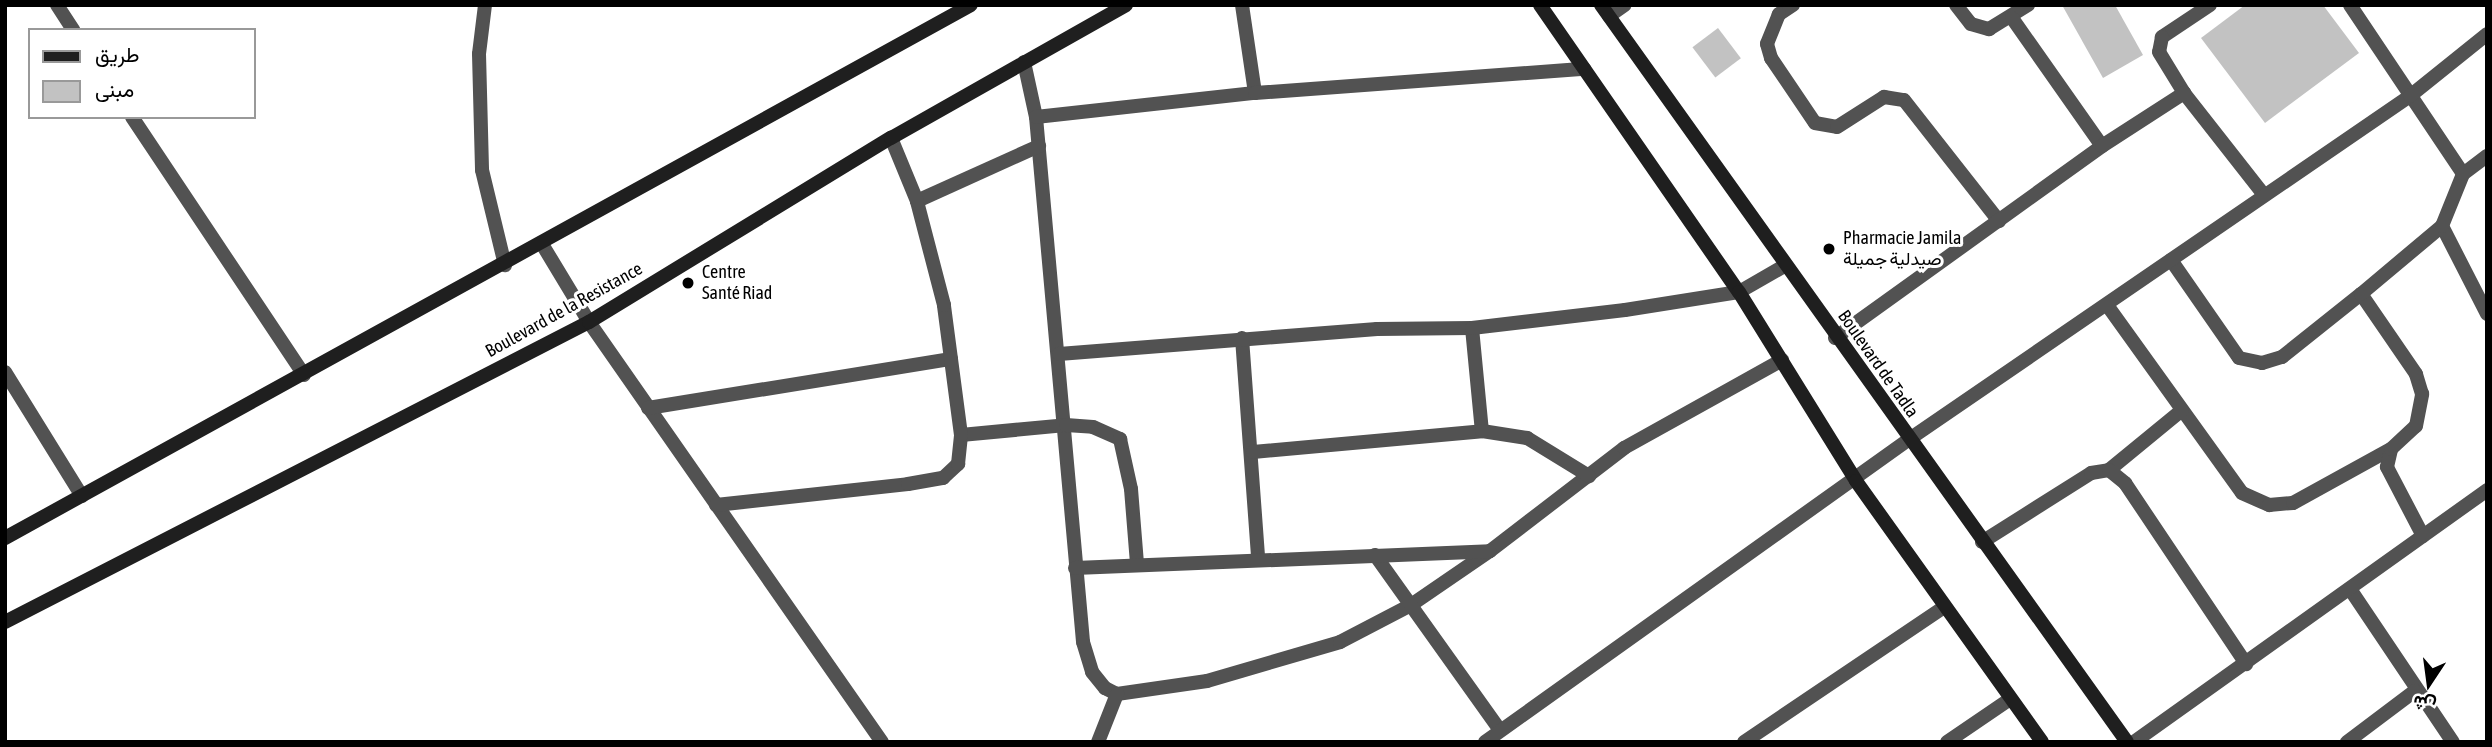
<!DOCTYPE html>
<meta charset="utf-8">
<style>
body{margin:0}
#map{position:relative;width:2492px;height:747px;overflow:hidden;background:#fff;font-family:"Asap Condensed",Vazirmatn,sans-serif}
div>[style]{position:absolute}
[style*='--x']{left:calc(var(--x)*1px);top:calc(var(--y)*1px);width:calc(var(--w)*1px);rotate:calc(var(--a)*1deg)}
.building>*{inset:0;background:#c2c2c2;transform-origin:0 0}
.minor>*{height:14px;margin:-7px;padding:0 7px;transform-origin:7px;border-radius:7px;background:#525252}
.secondary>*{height:14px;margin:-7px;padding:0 7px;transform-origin:7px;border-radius:7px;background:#1f1f1f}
.dots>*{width:19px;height:19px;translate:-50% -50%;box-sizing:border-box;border:4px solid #fff;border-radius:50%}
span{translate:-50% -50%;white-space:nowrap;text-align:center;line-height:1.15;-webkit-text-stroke:6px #fff;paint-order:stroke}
.poi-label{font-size:18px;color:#000}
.left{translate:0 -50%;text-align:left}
.street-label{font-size:18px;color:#000}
.frame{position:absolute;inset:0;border:7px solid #000;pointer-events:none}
.legend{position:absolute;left:28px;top:28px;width:228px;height:91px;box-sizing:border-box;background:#fff;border:2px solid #999;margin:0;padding:9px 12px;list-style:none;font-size:21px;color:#000}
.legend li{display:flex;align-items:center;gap:14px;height:35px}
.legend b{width:35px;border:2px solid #999}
.north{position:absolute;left:2394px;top:649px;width:70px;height:70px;-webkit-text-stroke:5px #fff;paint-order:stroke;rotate:193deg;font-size:19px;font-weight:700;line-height:28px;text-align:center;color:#000}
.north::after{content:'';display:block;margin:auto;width:24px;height:32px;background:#000;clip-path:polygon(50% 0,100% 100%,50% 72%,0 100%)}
</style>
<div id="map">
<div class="building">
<div style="clip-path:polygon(2062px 5px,2115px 5px,2143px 55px,2103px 78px)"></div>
<div style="clip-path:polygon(2245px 5px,2323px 5px,2359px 53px,2265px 123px,2201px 38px)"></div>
<div style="left:1718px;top:28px;width:38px;height:32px;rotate:53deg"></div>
</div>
<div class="minor">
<div style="--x:57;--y:5;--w:30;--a:57"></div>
<div style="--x:485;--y:5;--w:49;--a:97"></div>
<div style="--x:479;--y:54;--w:116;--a:88.5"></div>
<div style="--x:482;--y:170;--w:98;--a:76.4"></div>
<div style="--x:1242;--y:5;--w:89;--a:81.6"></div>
<div style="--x:1793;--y:5;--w:17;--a:147"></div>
<div style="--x:1779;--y:14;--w:32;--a:112"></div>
<div style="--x:1767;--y:44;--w:15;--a:74"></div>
<div style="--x:1771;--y:58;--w:78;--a:55.9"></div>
<div style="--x:1815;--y:123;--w:22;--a:10"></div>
<div style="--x:1837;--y:127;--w:56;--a:-32.6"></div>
<div style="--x:1884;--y:97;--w:20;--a:9"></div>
<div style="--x:1904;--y:100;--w:154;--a:51.9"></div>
<div style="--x:1956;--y:5;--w:24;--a:52"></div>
<div style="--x:1971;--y:24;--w:19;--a:16"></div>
<div style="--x:1989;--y:29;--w:46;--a:-31.6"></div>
<div style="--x:2210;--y:5;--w:58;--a:146.3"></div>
<div style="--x:2162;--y:37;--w:15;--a:101"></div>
<div style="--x:2159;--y:52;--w:48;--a:58.6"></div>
<div style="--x:2184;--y:93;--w:130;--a:51.9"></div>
<div style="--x:2350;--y:5;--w:203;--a:56.2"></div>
<div style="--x:1609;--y:16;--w:19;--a:-35"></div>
<div style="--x:2012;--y:18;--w:156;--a:54.9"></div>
<div style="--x:1024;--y:62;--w:56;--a:77.7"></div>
<div style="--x:1036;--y:117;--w:527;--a:84.88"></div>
<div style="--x:1083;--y:642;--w:31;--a:73"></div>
<div style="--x:1092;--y:672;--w:21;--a:51"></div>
<div style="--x:1105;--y:688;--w:13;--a:27"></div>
<div style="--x:1117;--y:694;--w:91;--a:-8.2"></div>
<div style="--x:1207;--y:681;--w:139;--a:-16.3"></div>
<div style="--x:1340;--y:642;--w:80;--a:-27.5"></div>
<div style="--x:1411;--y:605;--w:96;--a:-34.4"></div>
<div style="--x:1490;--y:551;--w:169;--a:-37.5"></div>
<div style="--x:1624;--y:448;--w:181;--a:-29.1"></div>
<div style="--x:132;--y:117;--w:310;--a:56.3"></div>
<div style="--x:1036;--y:117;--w:220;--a:-6.3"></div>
<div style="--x:1255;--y:93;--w:330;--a:-4.2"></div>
<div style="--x:917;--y:201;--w:134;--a:-24.3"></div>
<div style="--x:2442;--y:226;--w:99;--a:62.9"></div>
<div style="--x:542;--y:244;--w:91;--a:58.9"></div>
<div style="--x:589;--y:322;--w:512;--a:55.1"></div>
<div style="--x:2171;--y:260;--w:119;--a:55.2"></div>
<div style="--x:2239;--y:358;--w:24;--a:12"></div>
<div style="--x:2262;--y:363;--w:21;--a:-17"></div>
<div style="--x:2282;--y:357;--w:101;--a:-38.6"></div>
<div style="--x:2107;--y:305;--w:231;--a:54.3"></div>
<div style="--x:2242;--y:493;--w:30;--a:24"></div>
<div style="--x:2269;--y:505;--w:24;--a:-5"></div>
<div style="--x:2293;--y:503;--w:112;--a:-28.9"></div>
<div style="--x:1472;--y:328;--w:103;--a:84.5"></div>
<div style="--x:1242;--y:338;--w:221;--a:85.8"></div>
<div style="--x:1835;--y:338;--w:329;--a:-35.7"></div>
<div style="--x:2102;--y:146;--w:98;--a:-32.9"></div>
<div style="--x:1059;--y:354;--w:319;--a:-4.5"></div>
<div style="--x:1377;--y:329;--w:95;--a:-0.6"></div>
<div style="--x:1472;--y:328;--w:154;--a:-6.7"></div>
<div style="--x:1625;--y:310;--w:115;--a:-9"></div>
<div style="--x:1739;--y:292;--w:54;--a:-29.9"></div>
<div style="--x:5;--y:372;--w:146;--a:58.2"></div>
<div style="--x:648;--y:408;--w:307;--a:-9.2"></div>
<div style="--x:961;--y:435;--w:105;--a:-5.4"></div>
<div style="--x:1066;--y:425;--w:27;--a:4"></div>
<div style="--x:1093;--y:427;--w:30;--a:24"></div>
<div style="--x:1120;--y:439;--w:51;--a:77.6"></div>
<div style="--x:1131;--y:489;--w:75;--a:85.4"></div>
<div style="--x:1253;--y:452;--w:230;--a:-5.2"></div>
<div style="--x:1482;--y:431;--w:46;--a:8.8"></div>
<div style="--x:1527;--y:438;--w:73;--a:31.5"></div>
<div style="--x:2109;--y:470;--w:94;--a:-39.4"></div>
<div style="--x:716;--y:505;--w:193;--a:-6.2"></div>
<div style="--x:908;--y:484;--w:36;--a:-10"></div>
<div style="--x:943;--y:478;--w:21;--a:-43"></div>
<div style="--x:958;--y:464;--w:29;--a:-84"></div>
<div style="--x:961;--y:435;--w:131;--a:-97.5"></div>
<div style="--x:944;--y:305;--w:107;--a:-104.6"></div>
<div style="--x:917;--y:201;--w:68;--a:-112.4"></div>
<div style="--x:2423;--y:536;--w:78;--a:-117.6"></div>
<div style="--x:2387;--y:467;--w:18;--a:-77"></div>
<div style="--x:2391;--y:449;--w:34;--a:-43"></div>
<div style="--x:2416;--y:426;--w:33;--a:-79"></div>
<div style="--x:2422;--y:394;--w:21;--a:-107"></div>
<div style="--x:2416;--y:374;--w:97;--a:-124.5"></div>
<div style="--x:2361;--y:294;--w:106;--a:-40"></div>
<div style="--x:2442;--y:226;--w:56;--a:-68"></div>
<div style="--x:2463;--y:174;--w:30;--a:-37"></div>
<div style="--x:1982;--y:542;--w:129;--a:-32.3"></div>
<div style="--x:2091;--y:473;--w:18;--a:-9"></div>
<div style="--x:2109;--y:470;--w:21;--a:39"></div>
<div style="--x:2125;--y:483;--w:218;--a:56.2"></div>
<div style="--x:1375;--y:555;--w:215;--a:54.5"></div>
<div style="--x:1075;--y:568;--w:415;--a:-2.3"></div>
<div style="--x:2350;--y:589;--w:184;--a:56.1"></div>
<div style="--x:1098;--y:742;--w:52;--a:-68.4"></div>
<div style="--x:1485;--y:742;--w:520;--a:-35.52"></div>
<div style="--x:1908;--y:440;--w:609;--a:-34.42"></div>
<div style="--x:2410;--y:96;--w:99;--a:-38.8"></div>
<div style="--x:1744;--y:742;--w:241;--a:-34"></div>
<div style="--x:1947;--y:742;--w:76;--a:-34.3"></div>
<div style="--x:2134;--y:742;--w:434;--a:-35.5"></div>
<div style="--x:2347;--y:742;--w:85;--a:-36.9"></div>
</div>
<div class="secondary">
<div style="--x:1540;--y:5;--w:349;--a:55.3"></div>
<div style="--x:1739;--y:292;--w:222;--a:58.2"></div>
<div style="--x:1856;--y:481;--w:320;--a:54.5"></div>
<div style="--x:1601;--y:5;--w:905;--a:54.48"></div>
<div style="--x:5;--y:538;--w:1103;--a:-28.89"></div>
<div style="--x:5;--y:622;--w:657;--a:-27.19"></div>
<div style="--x:589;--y:322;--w:354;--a:-31.4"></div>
<div style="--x:891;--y:138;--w:270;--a:-29.5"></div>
</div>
<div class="dots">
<div style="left:1829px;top:249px;background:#000"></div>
<div style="left:688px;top:283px;background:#000"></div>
</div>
<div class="poi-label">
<span class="left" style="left:1843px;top:249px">Pharmacie Jamila<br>صيدلية جميلة</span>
<span class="left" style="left:702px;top:283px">Centre<br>Santé Riad</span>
</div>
<div class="street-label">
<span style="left:564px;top:310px;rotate:-29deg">Boulevard de la Resistance</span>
<span style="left:1878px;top:364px;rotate:55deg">Boulevard de Tadla</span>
</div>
<div class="frame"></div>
<ul class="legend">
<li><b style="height:9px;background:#1f1f1f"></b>طريق</li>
<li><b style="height:19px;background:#c2c2c2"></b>مبنى</li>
</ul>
<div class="north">ش</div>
</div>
